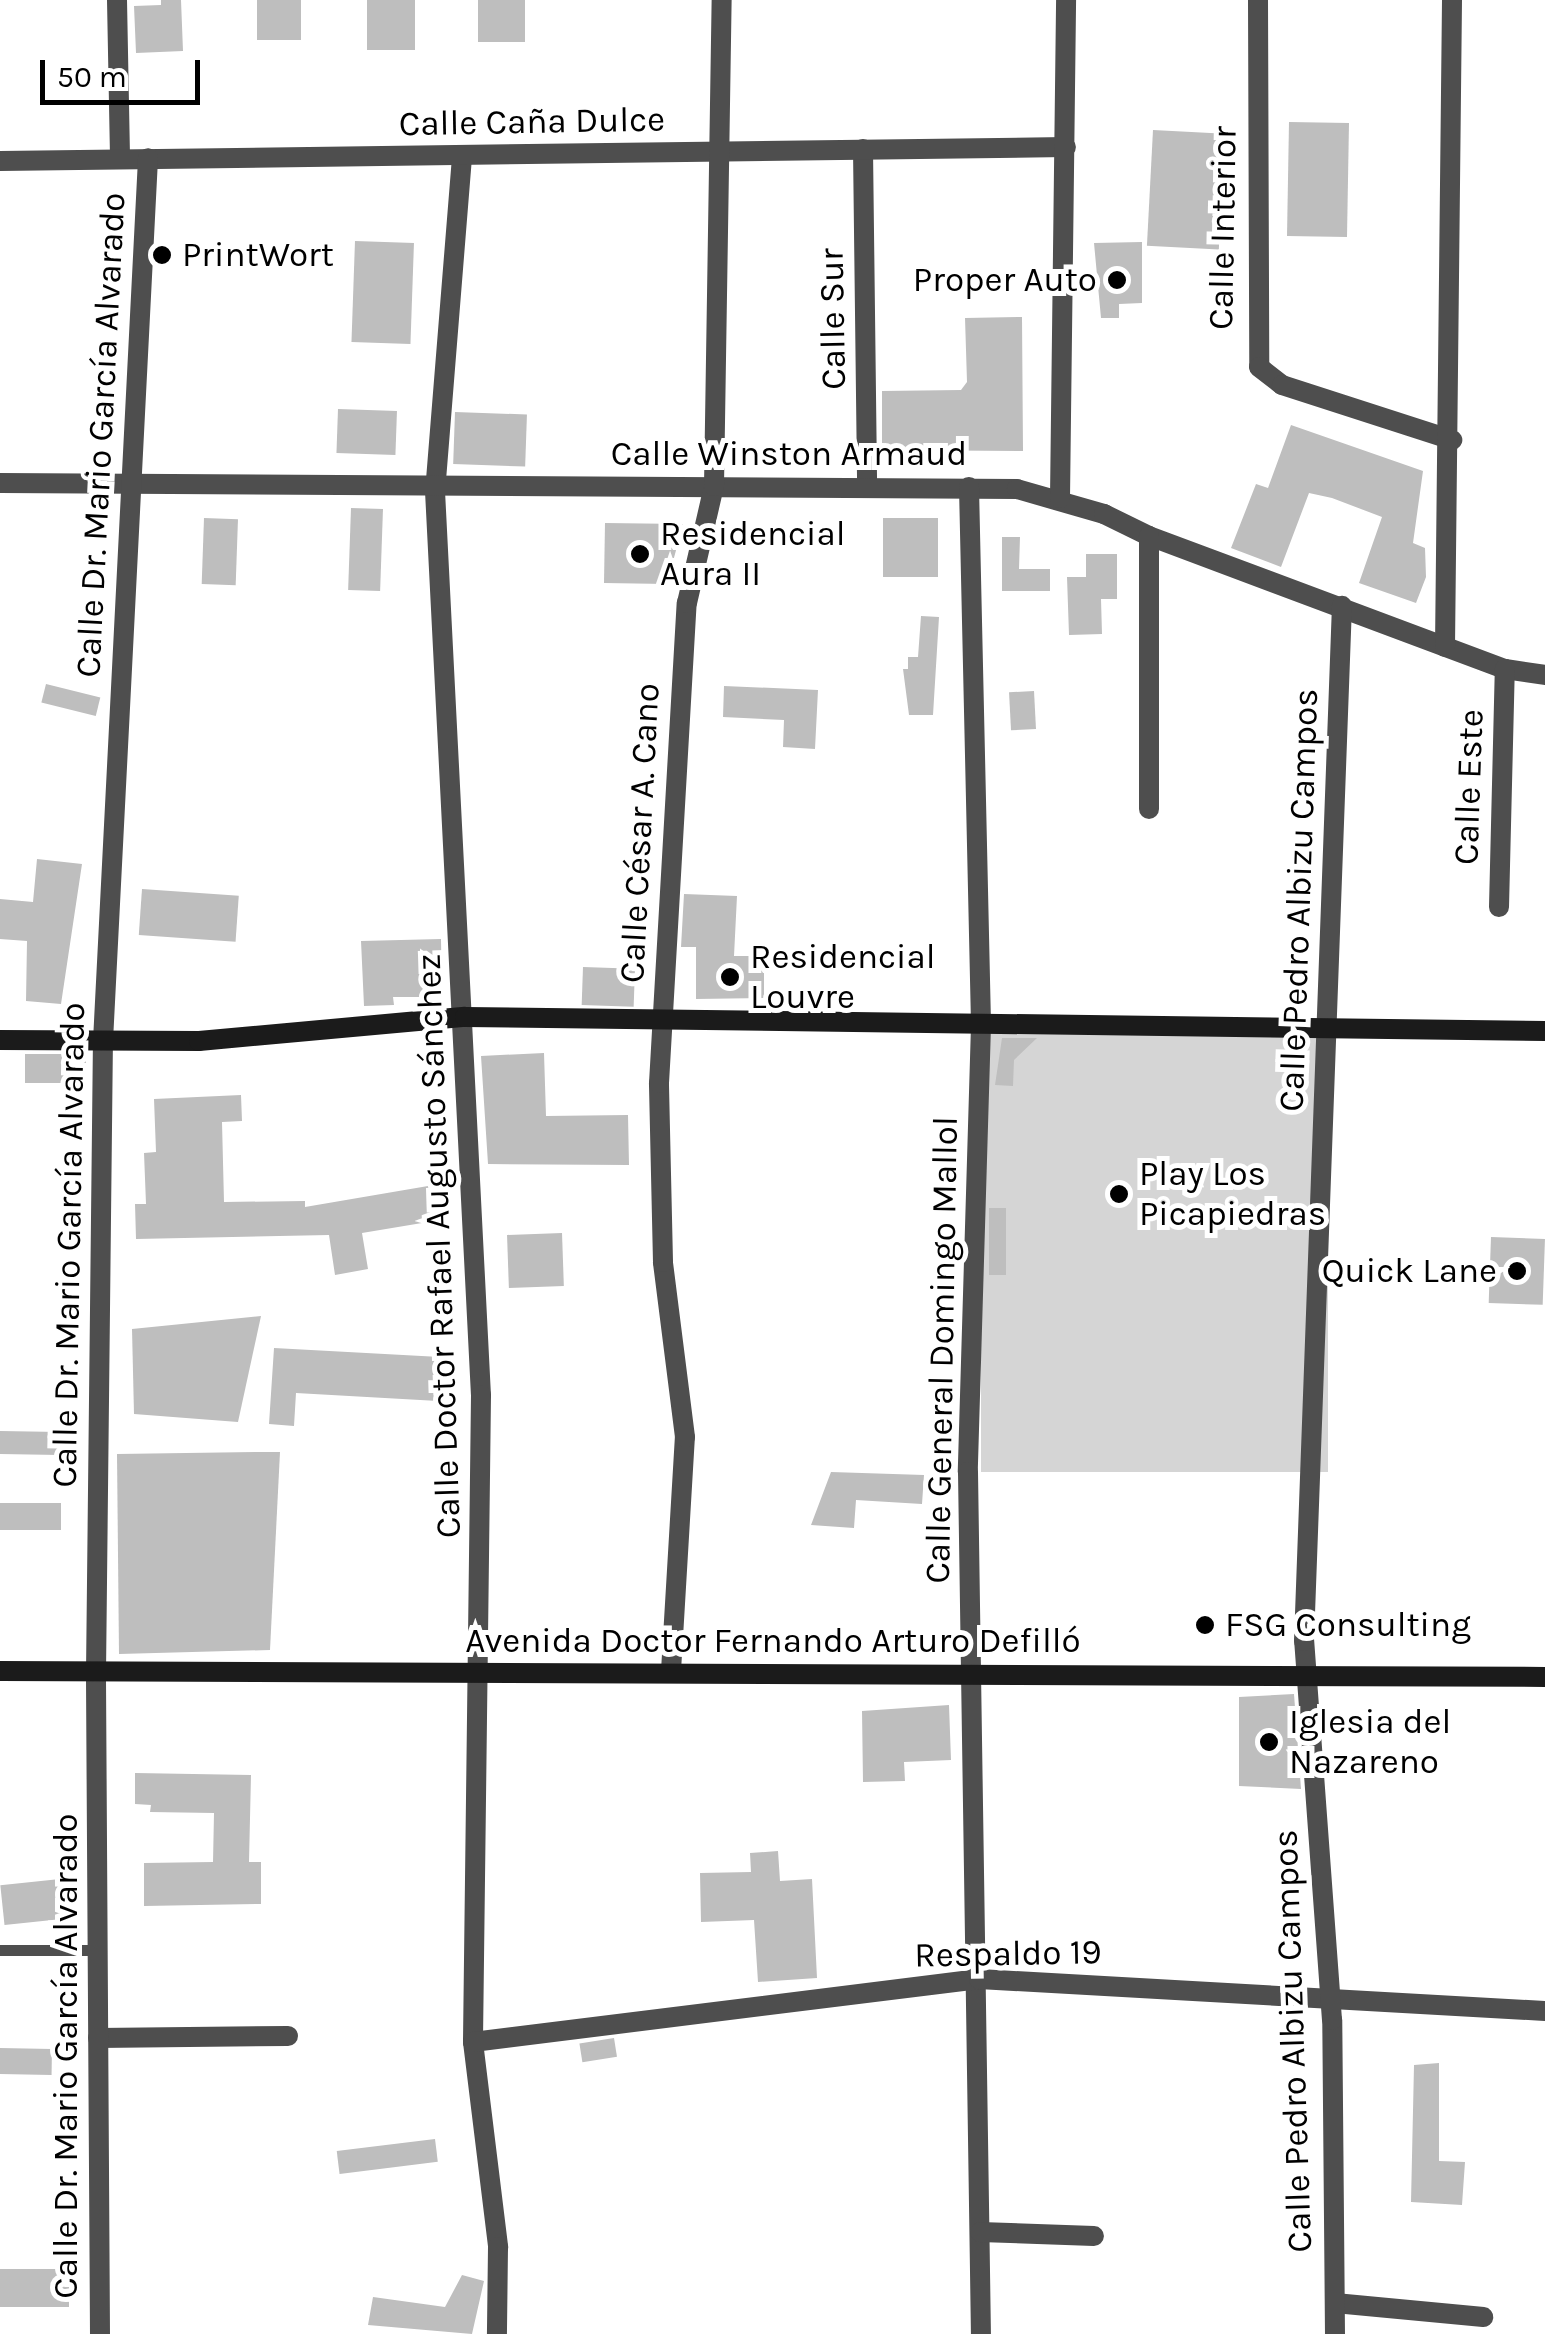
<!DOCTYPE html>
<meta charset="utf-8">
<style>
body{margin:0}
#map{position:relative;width:1545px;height:2334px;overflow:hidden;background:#fff;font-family:Karla,sans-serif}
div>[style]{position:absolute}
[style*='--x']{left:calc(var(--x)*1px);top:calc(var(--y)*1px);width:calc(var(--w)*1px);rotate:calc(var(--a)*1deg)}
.green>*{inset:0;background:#d5d5d5;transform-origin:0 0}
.building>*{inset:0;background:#bebebe;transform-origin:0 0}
.lane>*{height:11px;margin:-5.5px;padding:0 5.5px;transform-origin:5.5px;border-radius:5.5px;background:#4e4e4e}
.street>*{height:20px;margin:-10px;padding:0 10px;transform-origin:10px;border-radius:10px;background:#4e4e4e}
.secondary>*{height:20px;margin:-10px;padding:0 10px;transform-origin:10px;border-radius:10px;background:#1b1b1b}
.dots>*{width:28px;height:28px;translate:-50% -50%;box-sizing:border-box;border:5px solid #fff;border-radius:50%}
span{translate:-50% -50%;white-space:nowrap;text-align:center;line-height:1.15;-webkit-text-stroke:10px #fff;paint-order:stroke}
.street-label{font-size:35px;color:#000}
.poi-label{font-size:35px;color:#000}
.left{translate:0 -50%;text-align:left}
.right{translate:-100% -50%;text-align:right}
.scale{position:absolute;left:40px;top:60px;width:160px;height:45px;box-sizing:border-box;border:5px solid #000;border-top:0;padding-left:12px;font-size:30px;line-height:35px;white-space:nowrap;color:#000;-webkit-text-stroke:8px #fff;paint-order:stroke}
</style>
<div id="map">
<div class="green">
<div style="left:981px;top:1025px;width:347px;height:447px"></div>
</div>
<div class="building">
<div style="clip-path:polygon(161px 0,181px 0,183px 51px,136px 53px,134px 6px,161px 5px)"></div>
<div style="left:257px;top:0;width:44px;height:40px"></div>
<div style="left:367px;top:0;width:48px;height:50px"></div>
<div style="left:478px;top:0;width:47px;height:42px"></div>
<div style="left:1289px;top:122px;width:60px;height:114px;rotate:1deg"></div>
<div style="left:1153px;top:130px;width:72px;height:116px;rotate:3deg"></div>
<div style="left:355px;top:241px;width:59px;height:101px;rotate:2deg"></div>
<div style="clip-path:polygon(1142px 242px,1142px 303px,1119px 304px,1119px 318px,1101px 318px,1094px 243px)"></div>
<div style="clip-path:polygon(1022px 317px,1023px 451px,882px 450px,882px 391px,961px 390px,967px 382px,965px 318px)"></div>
<div style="left:338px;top:409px;width:59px;height:44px;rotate:2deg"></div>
<div style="left:455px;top:412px;width:72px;height:52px;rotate:2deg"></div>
<div style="clip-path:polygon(1291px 425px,1423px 471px,1413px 543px,1425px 548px,1426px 577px,1416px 603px,1359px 583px,1382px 517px,1332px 498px,1309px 493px,1281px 567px,1231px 548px,1256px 484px,1268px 488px)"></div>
<div style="left:351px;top:508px;width:32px;height:82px;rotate:2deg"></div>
<div style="left:204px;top:518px;width:34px;height:66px;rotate:2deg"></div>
<div style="left:883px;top:518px;width:55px;height:59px"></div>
<div style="clip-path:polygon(605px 523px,683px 524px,667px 584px,604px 583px)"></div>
<div style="clip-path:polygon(1002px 537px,1020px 537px,1019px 569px,1050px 569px,1050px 591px,1002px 591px)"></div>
<div style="clip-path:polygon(1086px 554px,1117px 554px,1117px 599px,1101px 599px,1102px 634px,1069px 635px,1067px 577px,1086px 577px)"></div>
<div style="clip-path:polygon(921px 616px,939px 617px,933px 715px,909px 715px,903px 669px,908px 669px,908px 657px,918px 657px)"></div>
<div style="left:46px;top:684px;width:56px;height:19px;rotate:14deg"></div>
<div style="clip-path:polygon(724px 686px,818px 690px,815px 749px,783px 747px,784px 720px,723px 717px)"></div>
<div style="left:1034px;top:691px;width:38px;height:25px;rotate:87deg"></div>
<div style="clip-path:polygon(37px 859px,82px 864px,61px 1004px,26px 1001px,27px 941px,0 939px,0 899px,33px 902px)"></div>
<div style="left:142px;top:889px;width:97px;height:46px;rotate:4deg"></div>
<div style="clip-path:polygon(684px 894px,737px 896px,734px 956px,764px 956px,764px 998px,696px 999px,696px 947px,681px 947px)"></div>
<div style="clip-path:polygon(441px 939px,442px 997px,393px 997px,394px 1005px,364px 1006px,361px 941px)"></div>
<div style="left:583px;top:967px;width:52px;height:38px;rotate:2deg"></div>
<div style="clip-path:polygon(1002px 1038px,1037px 1038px,1014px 1060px,1013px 1086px,995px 1085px)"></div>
<div style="clip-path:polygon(544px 1053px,546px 1116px,628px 1115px,629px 1165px,488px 1164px,481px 1056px)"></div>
<div style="left:25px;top:1054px;width:61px;height:29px"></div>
<div style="clip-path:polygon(241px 1095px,242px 1121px,222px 1122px,224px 1202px,305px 1201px,305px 1207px,428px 1186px,434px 1221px,362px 1233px,368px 1269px,335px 1275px,329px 1235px,136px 1239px,135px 1204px,146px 1204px,144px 1153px,156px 1152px,154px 1099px)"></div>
<div style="left:989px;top:1208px;width:17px;height:67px"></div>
<div style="left:562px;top:1233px;width:53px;height:55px;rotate:88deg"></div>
<div style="left:1491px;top:1237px;width:54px;height:66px;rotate:2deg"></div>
<div style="clip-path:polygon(261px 1316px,238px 1422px,134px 1414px,132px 1329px)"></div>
<div style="clip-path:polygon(274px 1348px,440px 1357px,438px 1401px,296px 1393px,294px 1426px,269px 1424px)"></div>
<div style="left:0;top:1431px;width:60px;height:23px;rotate:1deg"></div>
<div style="clip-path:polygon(255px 1452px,280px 1452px,270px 1650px,119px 1654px,117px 1454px)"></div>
<div style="clip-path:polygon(831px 1472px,924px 1475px,922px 1504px,856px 1500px,854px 1528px,811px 1525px)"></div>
<div style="left:0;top:1503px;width:61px;height:27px"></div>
<div style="clip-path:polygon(1294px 1694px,1301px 1789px,1239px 1786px,1239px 1697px)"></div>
<div style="clip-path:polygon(949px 1705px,951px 1760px,904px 1762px,905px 1781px,863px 1782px,862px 1711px)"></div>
<div style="clip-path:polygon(135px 1773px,251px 1775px,249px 1862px,261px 1862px,261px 1904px,144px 1906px,144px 1863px,213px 1862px,214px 1813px,150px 1812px,151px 1805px,135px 1804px)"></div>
<div style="clip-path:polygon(778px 1851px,780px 1881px,812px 1879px,817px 1978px,758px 1982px,754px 1920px,701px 1922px,700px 1873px,751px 1872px,750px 1853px)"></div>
<div style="left:60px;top:1879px;width:40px;height:60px;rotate:84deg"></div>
<div style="left:614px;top:2038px;width:19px;height:35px;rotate:81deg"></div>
<div style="left:0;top:2048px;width:52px;height:26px;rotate:1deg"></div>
<div style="clip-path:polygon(1439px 2063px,1439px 2161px,1465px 2162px,1462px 2205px,1411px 2202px,1414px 2065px)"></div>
<div style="left:435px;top:2139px;width:23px;height:99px;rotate:83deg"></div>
<div style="left:69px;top:2269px;width:38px;height:69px;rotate:90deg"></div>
<div style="clip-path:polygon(462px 2275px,484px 2281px,472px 2334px,368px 2325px,373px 2297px,445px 2307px)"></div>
</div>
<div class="lane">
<div style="--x:0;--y:1950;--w:97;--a:0"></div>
</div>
<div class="street">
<div style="--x:117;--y:0;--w:159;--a:88.9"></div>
<div style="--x:1258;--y:0;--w:367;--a:89.8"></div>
<div style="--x:1259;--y:367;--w:29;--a:38"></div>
<div style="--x:1282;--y:385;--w:179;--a:17.9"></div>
<div style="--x:863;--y:149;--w:338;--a:89.3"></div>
<div style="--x:462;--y:157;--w:335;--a:94.6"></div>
<div style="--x:435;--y:491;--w:905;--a:87.09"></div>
<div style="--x:481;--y:1395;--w:647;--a:90.71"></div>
<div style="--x:473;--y:2042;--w:207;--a:83"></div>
<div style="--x:498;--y:2247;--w:87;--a:90.7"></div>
<div style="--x:0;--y:161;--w:1066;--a:-0.75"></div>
<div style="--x:0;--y:483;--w:1017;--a:0.34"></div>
<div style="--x:1017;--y:489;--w:91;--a:16"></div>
<div style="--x:1104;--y:514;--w:50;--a:26.1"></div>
<div style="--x:1149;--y:536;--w:380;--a:20.5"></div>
<div style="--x:1505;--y:669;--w:40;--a:8.5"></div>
<div style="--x:969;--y:487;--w:538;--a:88.72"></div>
<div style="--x:981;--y:1025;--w:447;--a:91.7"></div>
<div style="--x:968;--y:1472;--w:862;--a:89.14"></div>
<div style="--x:1060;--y:498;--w:498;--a:-89.3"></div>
<div style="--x:1149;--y:536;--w:273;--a:90"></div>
<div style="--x:1445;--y:647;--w:647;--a:-89.38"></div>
<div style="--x:1499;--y:907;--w:238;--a:-88.6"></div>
<div style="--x:671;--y:1671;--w:234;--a:-86.6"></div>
<div style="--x:685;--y:1437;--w:176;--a:-97.2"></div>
<div style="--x:663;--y:1262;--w:179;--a:-91.3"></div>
<div style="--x:659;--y:1083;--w:481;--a:-86.7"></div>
<div style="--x:687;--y:603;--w:120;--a:-77"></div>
<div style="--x:714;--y:486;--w:486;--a:-89.1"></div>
<div style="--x:98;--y:2038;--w:190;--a:-0.6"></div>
<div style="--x:473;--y:2042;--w:510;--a:-7.1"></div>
<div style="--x:979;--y:1979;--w:567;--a:3.24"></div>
<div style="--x:980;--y:2232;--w:114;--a:2"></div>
<div style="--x:1335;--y:2303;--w:149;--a:5.4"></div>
<div style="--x:100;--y:2334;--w:661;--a:-90.35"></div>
<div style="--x:96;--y:1673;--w:632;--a:-89.37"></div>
<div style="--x:103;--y:1041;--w:884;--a:-87.08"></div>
<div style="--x:1335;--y:2334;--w:314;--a:-90.5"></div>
<div style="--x:1332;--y:2020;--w:380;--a:-94.2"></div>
<div style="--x:1304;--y:1641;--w:1036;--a:-87.9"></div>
</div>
<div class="secondary">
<div style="--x:0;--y:1040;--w:199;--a:0.3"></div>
<div style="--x:199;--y:1041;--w:267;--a:-5.2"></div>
<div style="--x:465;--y:1017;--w:1080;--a:0.74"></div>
<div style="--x:0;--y:1671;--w:1545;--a:0.22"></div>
</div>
<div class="dots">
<div style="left:162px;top:255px;background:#000"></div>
<div style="left:1117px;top:280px;background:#000"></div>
<div style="left:640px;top:554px;background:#000"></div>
<div style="left:730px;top:977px;background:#000"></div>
<div style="left:1119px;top:1194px;background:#000"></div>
<div style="left:1517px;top:1271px;background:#000"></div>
<div style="left:1205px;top:1625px;background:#000"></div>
<div style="left:1269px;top:1742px;background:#000"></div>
</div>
<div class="street-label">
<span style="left:532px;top:122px;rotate:-1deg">Calle Caña Dulce</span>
<span style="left:1223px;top:228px;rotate:-89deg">Calle Interior</span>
<span style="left:833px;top:319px;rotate:-91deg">Calle Sur</span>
<span style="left:101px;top:435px;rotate:-87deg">Calle Dr. Mario García Alvarado</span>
<span style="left:789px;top:454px">Calle Winston Armaud</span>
<span style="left:1469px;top:787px;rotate:-88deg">Calle Este</span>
<span style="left:640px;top:833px;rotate:-87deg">Calle César A. Cano</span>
<span style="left:1299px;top:900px;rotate:-88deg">Calle Pedro Albizu Campos</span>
<span style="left:69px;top:1245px;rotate:-89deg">Calle Dr. Mario García Alvarado</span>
<span style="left:439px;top:1246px;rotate:-92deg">Calle Doctor Rafael Augusto Sánchez</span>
<span style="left:942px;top:1350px;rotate:-89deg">Calle General Domingo Mallol</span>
<span style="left:773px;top:1641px">Avenida Doctor Fernando Arturo Defilló</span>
<span style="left:1008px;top:1954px;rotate:-1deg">Respaldo 19</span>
<span style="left:1293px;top:2041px;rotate:-92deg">Calle Pedro Albizu Campos</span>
<span style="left:66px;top:2056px;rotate:-90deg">Calle Dr. Mario García Alvarado</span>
</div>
<div class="poi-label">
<span class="left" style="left:182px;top:255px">PrintWort</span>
<span class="right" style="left:1097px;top:280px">Proper Auto</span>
<span class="left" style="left:660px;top:554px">Residencial<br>Aura II</span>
<span class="left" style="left:750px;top:977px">Residencial<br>Louvre</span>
<span class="left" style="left:1139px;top:1194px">Play Los<br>Picapiedras</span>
<span class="right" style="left:1497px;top:1271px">Quick Lane</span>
<span class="left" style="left:1225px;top:1625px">FSG Consulting</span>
<span class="left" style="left:1289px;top:1742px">Iglesia del<br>Nazareno</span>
</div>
<div class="scale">50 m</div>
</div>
